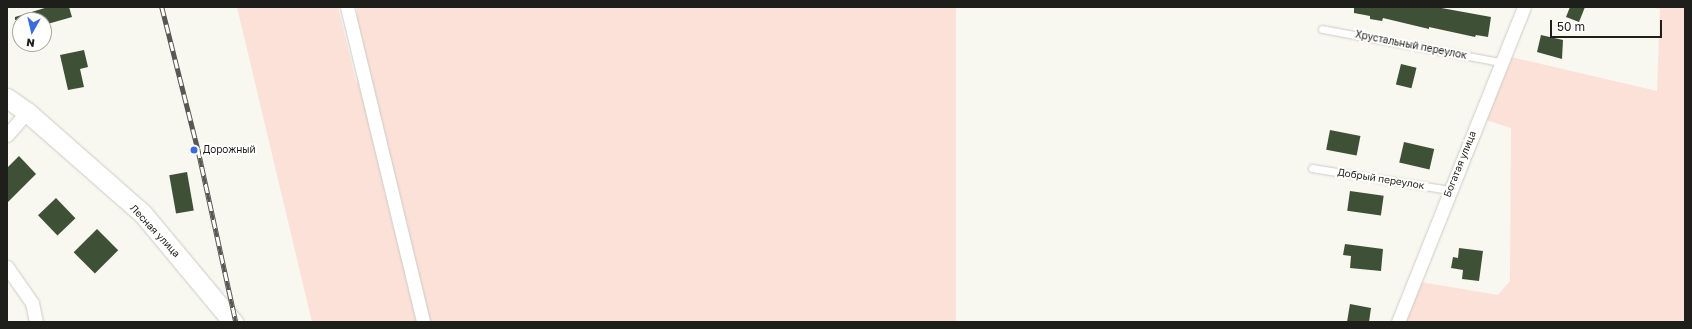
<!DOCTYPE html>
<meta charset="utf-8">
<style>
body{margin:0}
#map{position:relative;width:1692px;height:329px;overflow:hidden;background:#f8f7f0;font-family:"Golos Text",sans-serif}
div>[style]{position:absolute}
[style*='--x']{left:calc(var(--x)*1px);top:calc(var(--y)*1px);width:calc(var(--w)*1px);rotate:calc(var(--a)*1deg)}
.green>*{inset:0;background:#fbe1d7;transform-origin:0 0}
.building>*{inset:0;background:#3e5136;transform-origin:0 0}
.roads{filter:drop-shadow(0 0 1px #ccccc5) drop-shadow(0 0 1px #ccccc5)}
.lane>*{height:7px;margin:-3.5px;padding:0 3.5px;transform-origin:3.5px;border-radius:3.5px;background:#fff}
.street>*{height:13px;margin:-6.5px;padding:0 6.5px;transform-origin:6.5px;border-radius:6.5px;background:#fff}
.secondary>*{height:19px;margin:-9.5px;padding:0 9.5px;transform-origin:9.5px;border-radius:9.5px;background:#fff}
.rail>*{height:4.5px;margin-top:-2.25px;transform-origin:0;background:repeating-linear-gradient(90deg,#fffffe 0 9px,#575753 0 18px);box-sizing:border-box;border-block:1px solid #575753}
.dots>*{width:11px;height:11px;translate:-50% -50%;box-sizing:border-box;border:2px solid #fffffe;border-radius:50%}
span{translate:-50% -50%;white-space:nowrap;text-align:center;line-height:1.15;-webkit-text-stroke:4px #fffffe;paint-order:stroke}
.street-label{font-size:10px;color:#1e1e1b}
.poi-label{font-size:10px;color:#1e1e1b}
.left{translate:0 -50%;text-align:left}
.frame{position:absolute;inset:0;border:8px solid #1e1e1b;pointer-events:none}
.north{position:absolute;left:12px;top:12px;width:40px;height:40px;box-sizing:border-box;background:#fffffe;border:1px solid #a5a5a3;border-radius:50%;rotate:188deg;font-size:11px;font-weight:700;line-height:16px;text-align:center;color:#1e1e1b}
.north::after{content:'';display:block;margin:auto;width:14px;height:18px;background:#3a6cdc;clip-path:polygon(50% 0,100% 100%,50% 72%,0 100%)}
.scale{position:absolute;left:1550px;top:20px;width:112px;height:18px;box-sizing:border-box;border:2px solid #1e1e1b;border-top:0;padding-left:5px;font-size:12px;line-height:14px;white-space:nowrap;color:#1e1e1b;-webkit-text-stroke:3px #fffffe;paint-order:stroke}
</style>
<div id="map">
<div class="green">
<div style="clip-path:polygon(237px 7px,338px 7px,415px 322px,312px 322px)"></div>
<div style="left:357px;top:7px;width:599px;height:324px"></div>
<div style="clip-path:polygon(1650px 7px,1685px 7px,1685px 322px,1405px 322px,1421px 282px,1498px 295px,1510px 281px,1511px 128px,1486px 120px,1511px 57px,1657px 91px,1660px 9px)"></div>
</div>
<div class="building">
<div style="clip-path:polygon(48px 7px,69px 7px,72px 17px,44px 25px,44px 20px,15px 20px,15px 17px)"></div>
<div style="clip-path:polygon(1354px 7px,1436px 7px,1491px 17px,1488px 37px,1476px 35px,1475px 37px,1429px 27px,1429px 29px,1383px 18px,1382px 21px,1370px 19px,1370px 16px,1354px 13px)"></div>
<div style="clip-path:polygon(1570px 7px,1585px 7px,1579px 22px,1566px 17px)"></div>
<div style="clip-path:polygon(1541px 35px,1563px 40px,1562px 59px,1537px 52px)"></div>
<div style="clip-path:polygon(84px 50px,88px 67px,80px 69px,84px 87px,68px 90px,60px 55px)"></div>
<div style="left:1401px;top:64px;width:16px;height:21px;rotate:14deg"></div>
<div style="left:1330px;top:130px;width:31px;height:20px;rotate:11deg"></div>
<div style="left:1404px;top:142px;width:31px;height:21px;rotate:13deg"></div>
<div style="clip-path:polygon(19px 156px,36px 174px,7px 203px,7px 168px)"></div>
<div style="left:187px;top:172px;width:39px;height:18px;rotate:80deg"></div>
<div style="left:1350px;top:191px;width:34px;height:20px;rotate:8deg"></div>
<div style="left:56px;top:198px;width:28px;height:25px;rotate:46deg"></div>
<div style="left:97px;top:229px;width:30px;height:33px;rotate:45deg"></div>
<div style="clip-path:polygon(1345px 244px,1383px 249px,1381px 271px,1350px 268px,1351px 256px,1343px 255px)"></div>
<div style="clip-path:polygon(1459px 248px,1483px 251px,1479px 281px,1462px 279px,1463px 270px,1451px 268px,1453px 257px,1458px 258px)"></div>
<div style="clip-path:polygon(1350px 304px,1371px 308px,1369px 322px,1347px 322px)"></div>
</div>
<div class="roads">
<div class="lane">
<div style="--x:1322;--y:29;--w:181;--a:10.5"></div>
<div style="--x:1312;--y:168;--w:139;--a:9.1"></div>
</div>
<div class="street">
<div style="--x:347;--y:7;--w:324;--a:76.4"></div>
<div style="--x:7;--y:135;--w:30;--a:-49"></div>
<div style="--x:7;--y:267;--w:44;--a:55.2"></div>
<div style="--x:32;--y:303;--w:19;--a:78"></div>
<div style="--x:1398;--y:322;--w:339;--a:-68.2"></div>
</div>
<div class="secondary">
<div style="--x:7;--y:98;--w:24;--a:35"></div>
<div style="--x:27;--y:112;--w:154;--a:41.3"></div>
<div style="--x:143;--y:214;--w:141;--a:50.2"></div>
</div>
</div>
<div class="rail">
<div style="--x:162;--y:7;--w:146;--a:75.8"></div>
<div style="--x:198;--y:149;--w:177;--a:77.6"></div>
</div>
<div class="dots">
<div style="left:194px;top:150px;background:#3a6cdc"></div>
</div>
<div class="street-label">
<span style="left:1411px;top:45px;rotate:11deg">Хрустальный переулок</span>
<span style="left:1460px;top:164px;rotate:-68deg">Богатая улица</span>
<span style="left:1381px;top:179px;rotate:9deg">Добрый переулок</span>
<span style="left:155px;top:231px;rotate:47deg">Лесная улица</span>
</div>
<div class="poi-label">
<span class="left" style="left:203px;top:150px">Дорожный</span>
</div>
<div class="frame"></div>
<div class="north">N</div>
<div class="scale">50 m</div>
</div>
